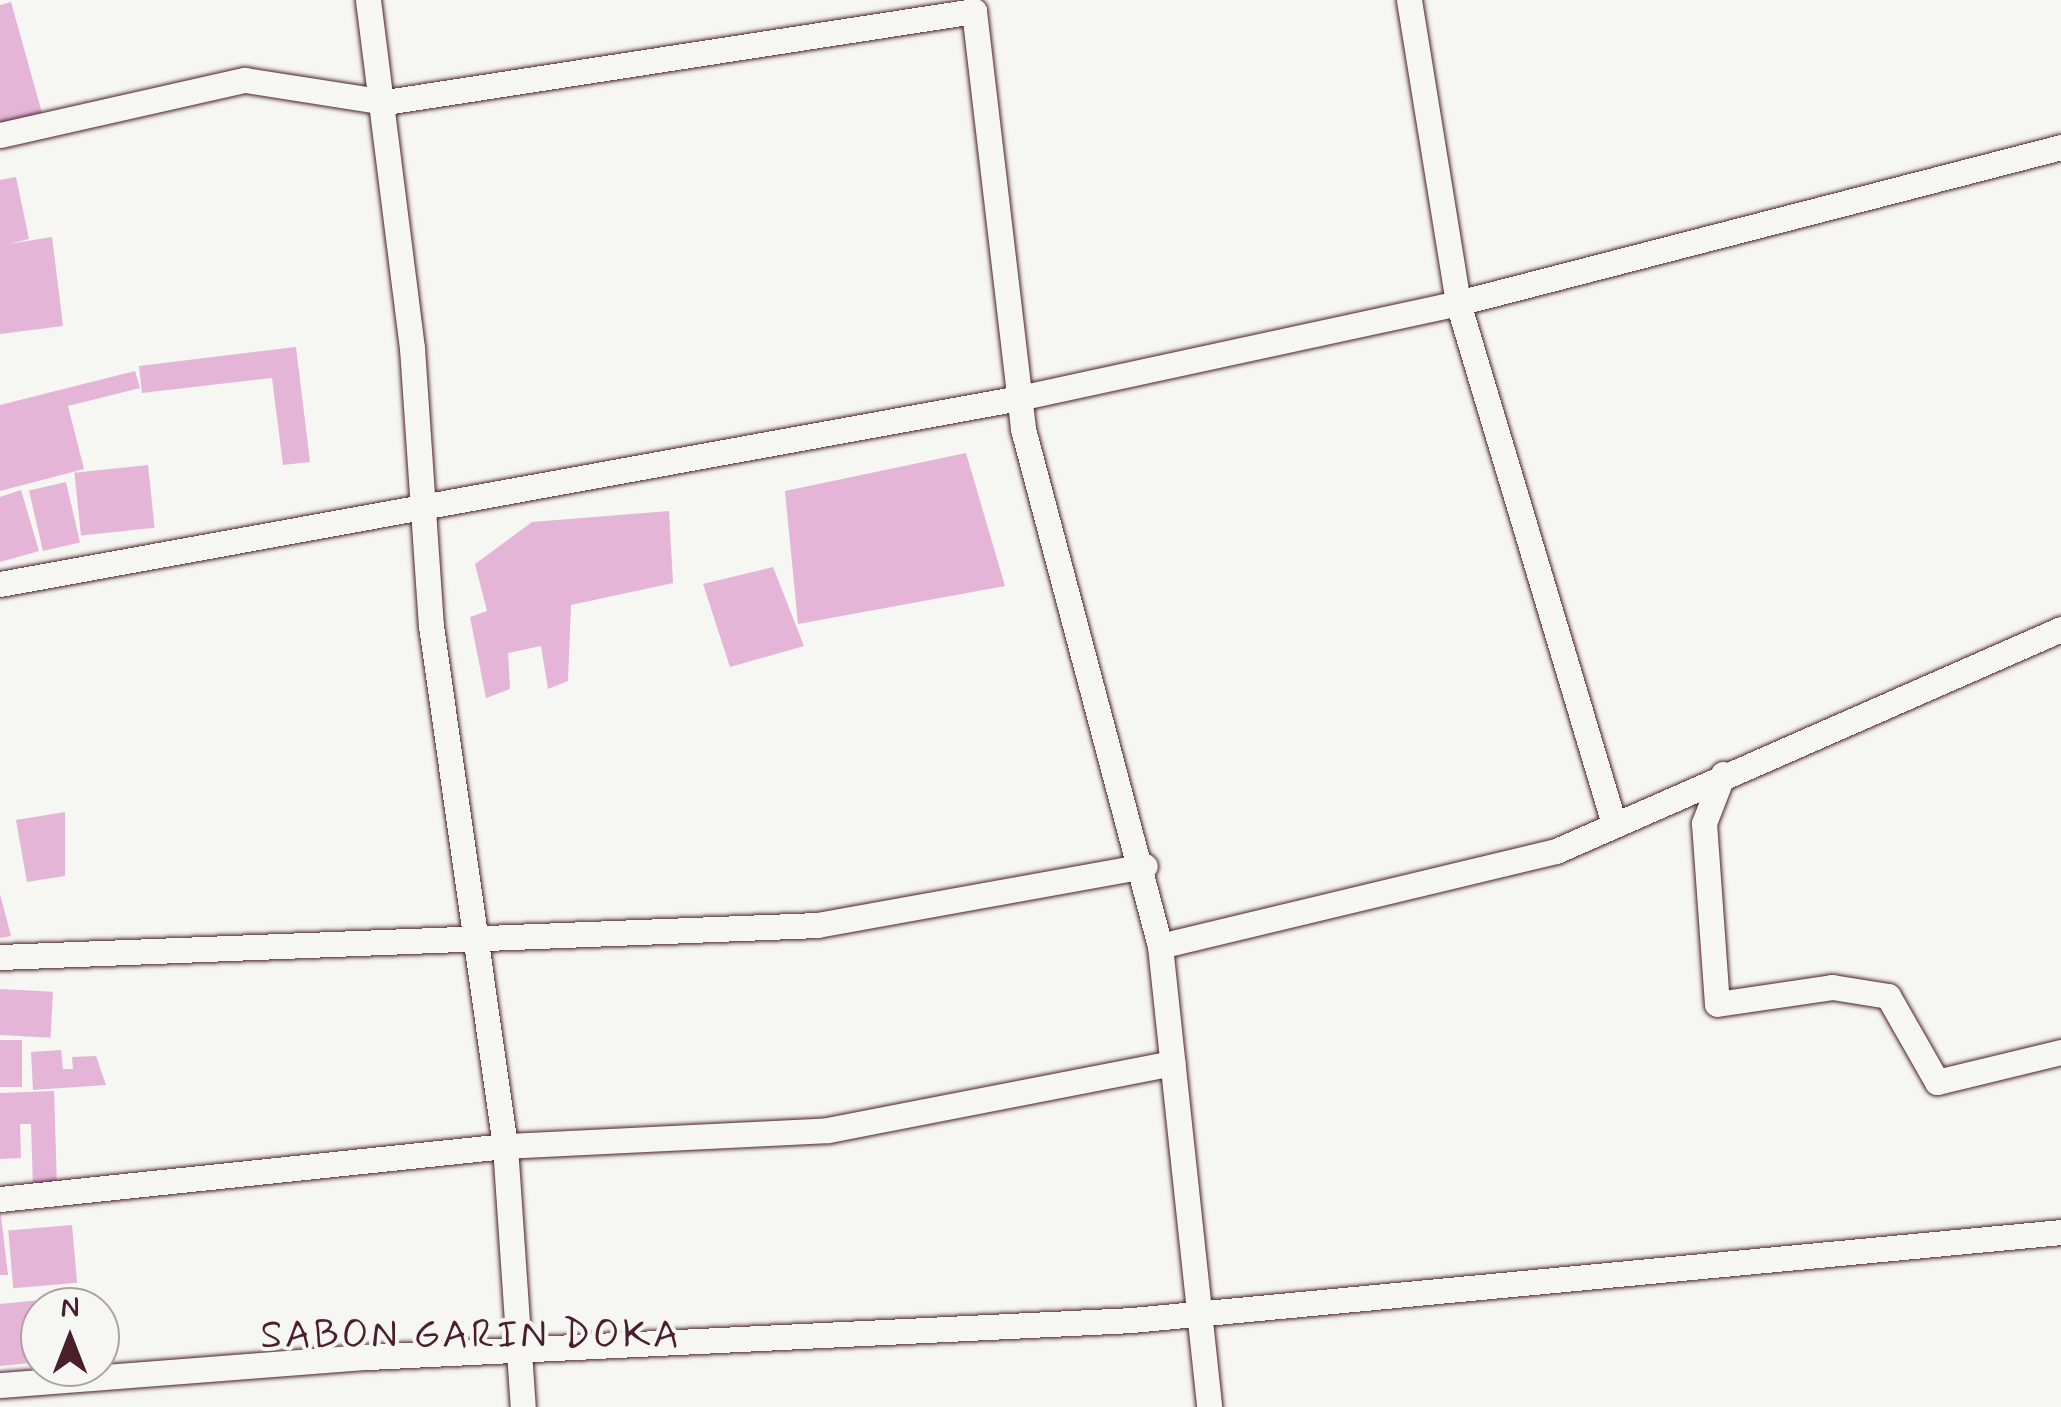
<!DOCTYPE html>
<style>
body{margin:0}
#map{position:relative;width:2061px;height:1407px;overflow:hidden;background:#f6f6f2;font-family:Mynerve,sans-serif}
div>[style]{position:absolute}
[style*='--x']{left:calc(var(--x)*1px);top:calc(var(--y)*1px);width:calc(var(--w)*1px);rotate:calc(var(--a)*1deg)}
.building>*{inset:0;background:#e4b5d7;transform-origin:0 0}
.roads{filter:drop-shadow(0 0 2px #4a1f2b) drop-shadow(0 0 2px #4a1f2b)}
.street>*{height:25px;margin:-12.5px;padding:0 12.5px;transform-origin:12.5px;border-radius:12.5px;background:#f6f6f2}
span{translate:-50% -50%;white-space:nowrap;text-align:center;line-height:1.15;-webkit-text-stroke:8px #f6f6f2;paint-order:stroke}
.quarter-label{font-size:40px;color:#4a1f2b;letter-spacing:2.5px}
.north{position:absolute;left:20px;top:1287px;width:100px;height:100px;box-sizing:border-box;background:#f6f6f2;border:2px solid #b1a0a2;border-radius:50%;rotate:0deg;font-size:28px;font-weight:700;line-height:40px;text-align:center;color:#4a1f2b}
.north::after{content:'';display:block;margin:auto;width:35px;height:45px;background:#4a1f2b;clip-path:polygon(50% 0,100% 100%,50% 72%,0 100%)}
</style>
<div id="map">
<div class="building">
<div style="clip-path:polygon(11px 2px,42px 113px,0 125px,0 5px)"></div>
<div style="clip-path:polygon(16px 177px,29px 239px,9px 244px,52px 237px,63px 326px,0 334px,0 180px)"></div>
<div style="clip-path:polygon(296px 347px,310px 462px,283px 465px,272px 378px,142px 393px,139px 366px)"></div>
<div style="clip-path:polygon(135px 371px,140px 388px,68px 406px,84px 469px,0 491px,0 405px)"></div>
<div style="clip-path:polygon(966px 453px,1005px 586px,798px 624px,785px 491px)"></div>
<div style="left:148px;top:465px;width:63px;height:74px;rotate:84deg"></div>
<div style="left:66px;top:482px;width:62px;height:38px;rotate:77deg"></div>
<div style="clip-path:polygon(21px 490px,39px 551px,0 562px,0 497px)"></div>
<div style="clip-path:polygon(669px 511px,673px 583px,571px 605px,568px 681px,548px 689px,541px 646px,508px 653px,510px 689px,486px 698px,470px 617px,487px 611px,475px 564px,532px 522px)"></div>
<div style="clip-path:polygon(773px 567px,804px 646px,730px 667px,703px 584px)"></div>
<div style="clip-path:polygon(65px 812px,65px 876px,27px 882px,16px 820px)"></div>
<div style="clip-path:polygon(0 894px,11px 936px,0 938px)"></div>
<div style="left:0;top:989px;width:53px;height:46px;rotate:3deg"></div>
<div style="left:0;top:1040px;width:22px;height:47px"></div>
<div style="clip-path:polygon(61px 1050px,63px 1069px,73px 1069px,72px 1057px,96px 1056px,106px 1085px,33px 1090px,31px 1052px)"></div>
<div style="clip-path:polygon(54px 1091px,57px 1187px,33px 1187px,31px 1124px,20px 1124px,21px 1158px,0 1159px,0 1093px)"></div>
<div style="clip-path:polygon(0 1208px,8px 1275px,0 1275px)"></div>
<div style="left:72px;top:1225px;width:58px;height:64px;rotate:85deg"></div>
<div style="clip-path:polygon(50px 1299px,40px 1307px,40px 1362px,0 1366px,0 1304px)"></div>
</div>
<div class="roads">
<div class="street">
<div style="--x:368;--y:0;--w:351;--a:82.8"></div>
<div style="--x:412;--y:348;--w:279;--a:86.1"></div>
<div style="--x:431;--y:626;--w:525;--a:81.9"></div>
<div style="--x:505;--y:1146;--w:262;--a:86.1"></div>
<div style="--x:1409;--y:0;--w:307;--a:80.8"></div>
<div style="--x:1458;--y:303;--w:544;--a:73.33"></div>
<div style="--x:0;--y:135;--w:251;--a:-12.7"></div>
<div style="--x:245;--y:80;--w:143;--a:8.9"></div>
<div style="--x:386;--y:102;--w:595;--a:-8.8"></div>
<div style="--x:974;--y:11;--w:421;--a:83.3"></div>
<div style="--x:1023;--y:429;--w:535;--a:75.16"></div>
<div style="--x:1160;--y:946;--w:464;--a:83.9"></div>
<div style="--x:0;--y:584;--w:1036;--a:-10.34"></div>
<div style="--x:1019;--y:398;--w:449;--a:-12.2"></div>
<div style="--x:1458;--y:303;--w:623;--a:-14.5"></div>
<div style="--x:1723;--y:774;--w:53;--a:111.2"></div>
<div style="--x:1704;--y:823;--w:181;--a:85.9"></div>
<div style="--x:1717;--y:1004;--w:116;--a:-8.4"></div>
<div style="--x:1832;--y:987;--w:57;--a:9.1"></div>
<div style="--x:1888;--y:996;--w:99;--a:60.3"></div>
<div style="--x:1937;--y:1082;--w:128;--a:-13.6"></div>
<div style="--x:1160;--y:946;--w:407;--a:-13.5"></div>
<div style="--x:1556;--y:851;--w:552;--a:-23.73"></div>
<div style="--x:0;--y:957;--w:818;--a:-2.24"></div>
<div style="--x:817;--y:925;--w:333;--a:-10.2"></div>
<div style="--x:0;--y:1199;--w:508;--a:-5.99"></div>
<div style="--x:505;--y:1146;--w:323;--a:-2.8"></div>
<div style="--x:828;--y:1130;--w:351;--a:-11"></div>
<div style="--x:0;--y:1385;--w:369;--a:-4.4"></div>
<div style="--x:368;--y:1357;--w:765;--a:-2.77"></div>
<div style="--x:1132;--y:1320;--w:933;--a:-5.41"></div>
</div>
</div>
<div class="quarter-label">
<span style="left:471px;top:1336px">SABON GARIN DOKA</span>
</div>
<div class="north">N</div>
</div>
